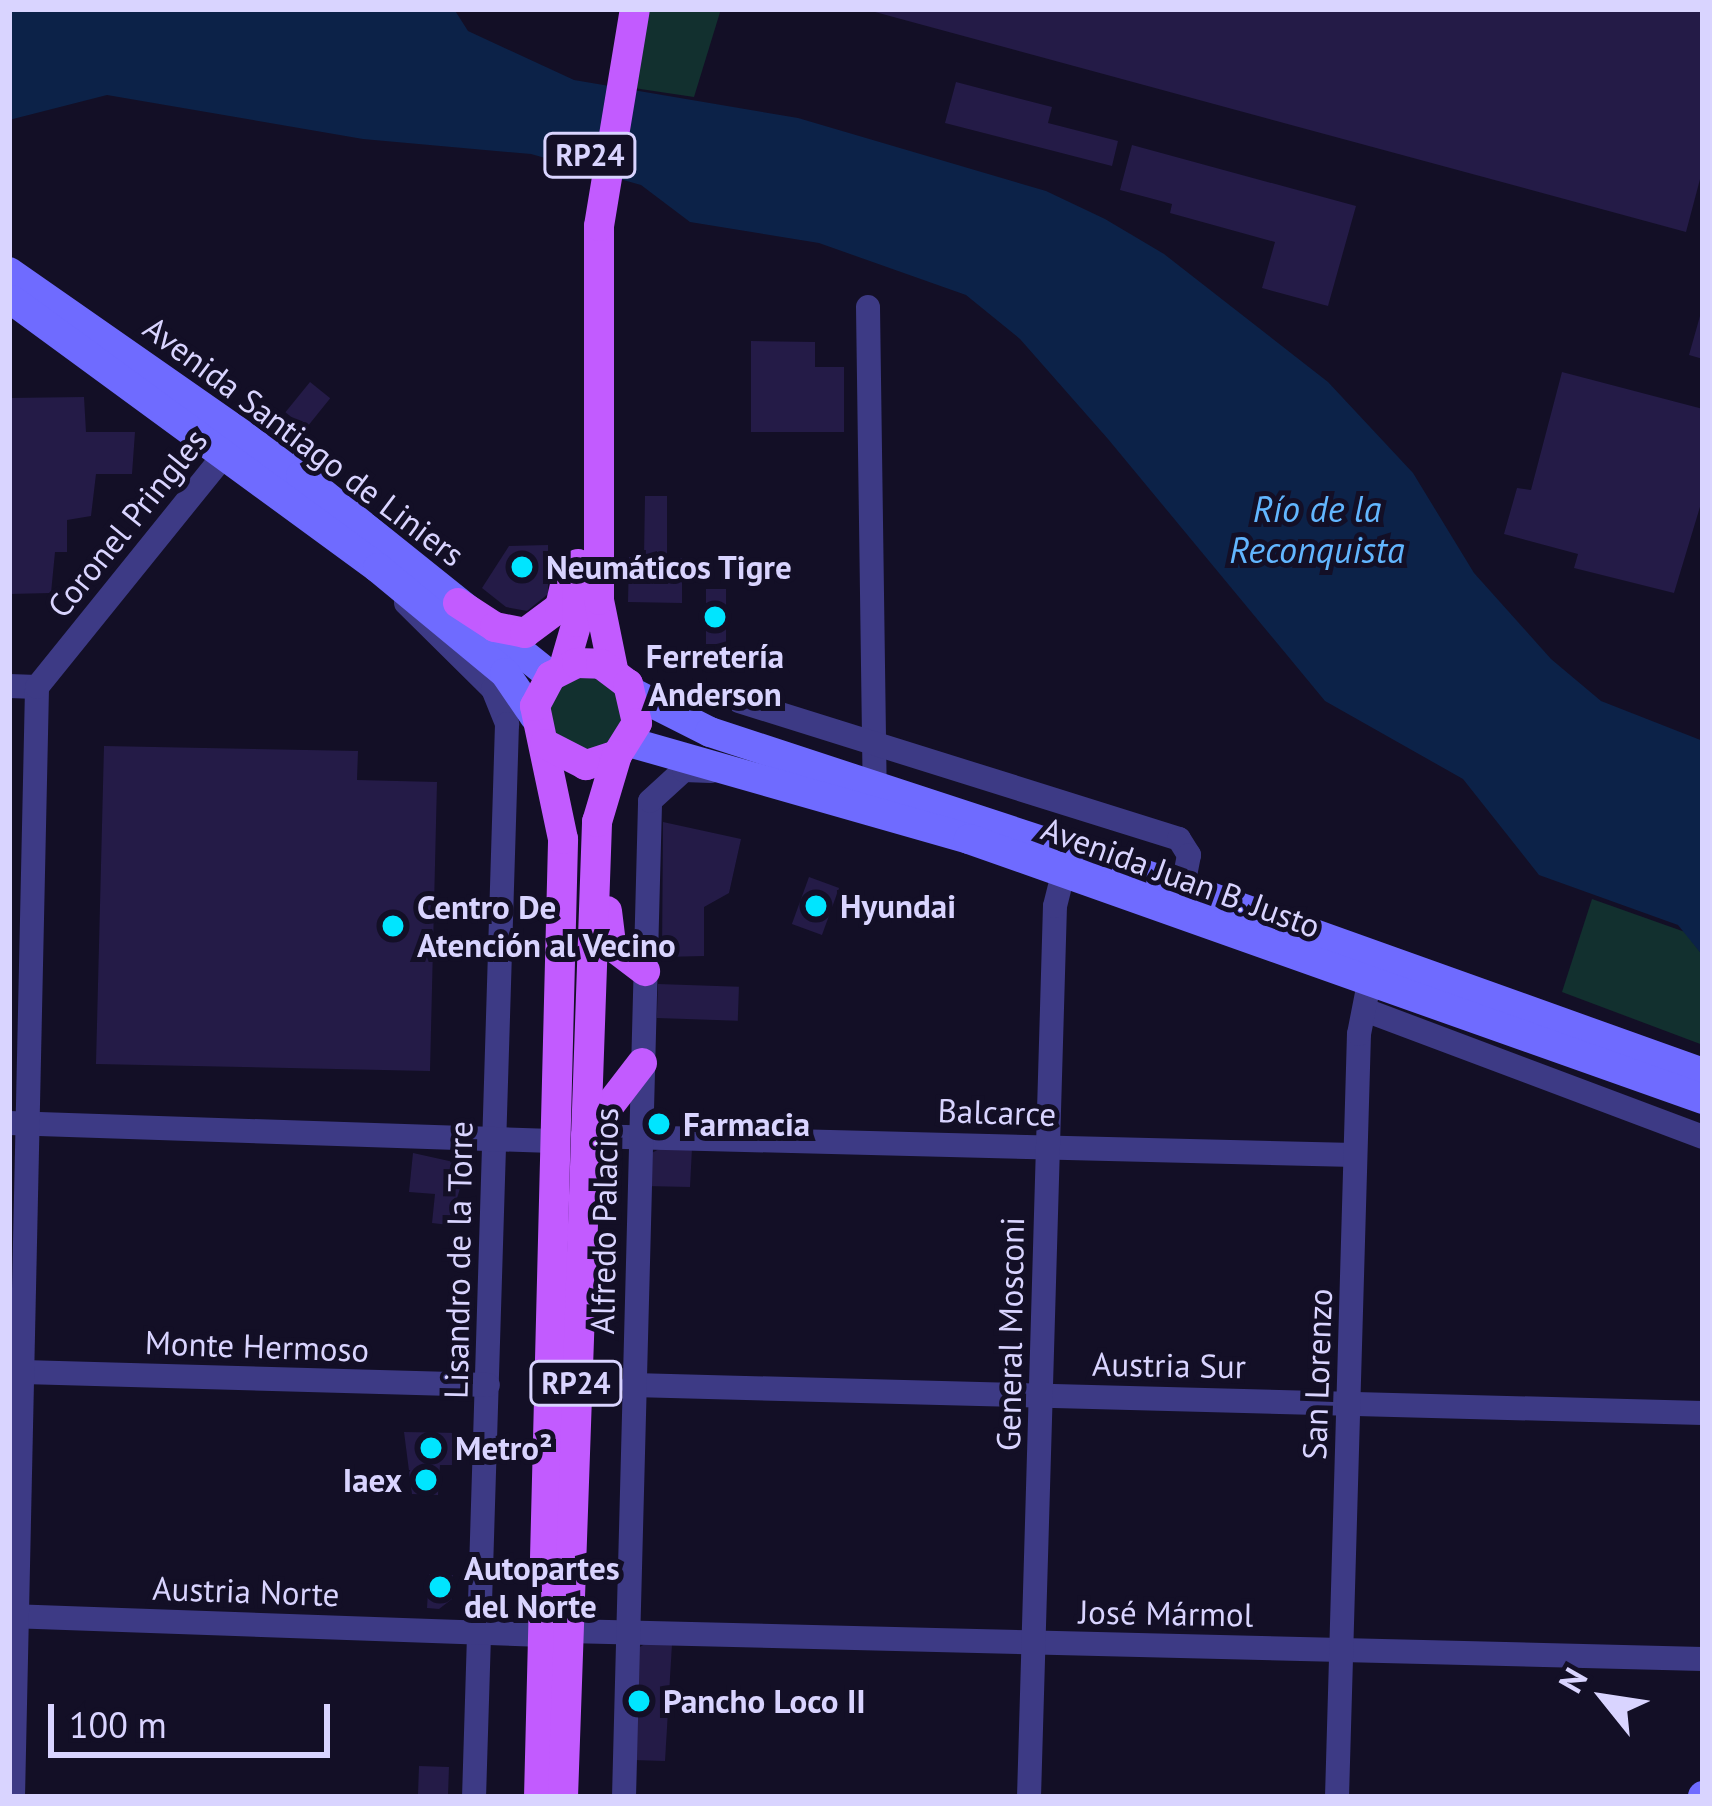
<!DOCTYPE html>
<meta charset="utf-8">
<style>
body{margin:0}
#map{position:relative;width:1712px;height:1806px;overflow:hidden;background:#130f26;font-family:"PT Sans",sans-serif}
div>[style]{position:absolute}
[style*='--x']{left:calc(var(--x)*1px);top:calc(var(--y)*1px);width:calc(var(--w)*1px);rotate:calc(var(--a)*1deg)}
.green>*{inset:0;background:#12302f}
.water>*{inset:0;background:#0c2248}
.building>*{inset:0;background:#241b47;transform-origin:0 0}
.street>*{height:24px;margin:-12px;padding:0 12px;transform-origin:12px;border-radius:12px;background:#3d3a85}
.secondary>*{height:30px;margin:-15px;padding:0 15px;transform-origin:15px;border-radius:15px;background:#6f6bff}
.primary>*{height:30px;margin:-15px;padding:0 15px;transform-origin:15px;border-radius:15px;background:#c25bff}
.dots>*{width:33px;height:33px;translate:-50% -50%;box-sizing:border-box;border:6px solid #130f26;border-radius:50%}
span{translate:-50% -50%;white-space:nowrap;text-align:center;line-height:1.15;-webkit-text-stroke:10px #130f26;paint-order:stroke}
.shield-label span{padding:3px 9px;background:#130f26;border:3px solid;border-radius:9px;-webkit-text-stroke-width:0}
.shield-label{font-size:30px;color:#d9d4ff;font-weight:700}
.street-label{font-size:33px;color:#d9d4ff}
.poi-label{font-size:33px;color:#d9d4ff;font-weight:700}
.left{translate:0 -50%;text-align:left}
.right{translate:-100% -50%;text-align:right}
.water-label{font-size:36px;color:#62b6ff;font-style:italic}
.frame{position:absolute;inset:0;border:12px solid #d9d4ff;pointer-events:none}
.north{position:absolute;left:1544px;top:1638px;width:120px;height:120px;-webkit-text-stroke:9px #130f26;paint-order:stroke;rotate:300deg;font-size:33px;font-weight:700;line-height:48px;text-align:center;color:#d9d4ff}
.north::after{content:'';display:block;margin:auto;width:42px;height:54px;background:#d9d4ff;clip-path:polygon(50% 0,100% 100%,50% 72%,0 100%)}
.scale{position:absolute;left:48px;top:1704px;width:282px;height:54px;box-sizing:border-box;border:6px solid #d9d4ff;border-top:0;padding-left:15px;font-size:36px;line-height:42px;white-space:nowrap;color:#d9d4ff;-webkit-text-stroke:9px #130f26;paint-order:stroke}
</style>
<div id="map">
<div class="green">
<div style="clip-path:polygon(645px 9px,721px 9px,694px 97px,627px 87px)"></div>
<div style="clip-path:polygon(605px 676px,628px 709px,601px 754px,560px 749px,546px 698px,564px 677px)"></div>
<div style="clip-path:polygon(1592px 899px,1685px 932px,1703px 956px,1703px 1045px,1562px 992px)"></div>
</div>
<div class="water">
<div style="clip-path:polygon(9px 9px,454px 9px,468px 31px,574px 80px,798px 118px,1046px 191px,1105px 219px,1164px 254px,1328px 382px,1413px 473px,1474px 573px,1551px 659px,1601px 701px,1703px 741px,1703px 956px,1678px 925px,1539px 875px,1463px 779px,1325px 701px,1108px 439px,1020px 339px,966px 295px,819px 243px,690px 222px,641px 185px,531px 154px,363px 139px,107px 95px,9px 120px)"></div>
</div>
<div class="building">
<div style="clip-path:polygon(864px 9px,1703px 9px,1703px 168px,1686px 232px)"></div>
<div style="clip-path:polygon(956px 82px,1052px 107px,1048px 123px,1118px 141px,1112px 166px,945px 123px)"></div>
<div style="clip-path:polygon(1132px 145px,1356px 206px,1328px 306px,1262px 288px,1275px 242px,1170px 213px,1172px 204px,1120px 190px)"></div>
<div style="clip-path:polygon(1702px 309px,1703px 309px,1703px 359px,1689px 355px)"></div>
<div style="clip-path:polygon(751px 341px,815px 342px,815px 367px,844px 367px,844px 432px,751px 432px)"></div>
<div style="clip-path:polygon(1562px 372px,1703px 409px,1703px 497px,1674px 593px,1574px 568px,1578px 554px,1504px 534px,1517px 488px,1531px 490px)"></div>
<div style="left:310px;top:382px;width:26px;height:39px;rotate:39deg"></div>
<div style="clip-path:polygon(84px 397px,86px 432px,135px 432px,132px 474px,96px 474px,91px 516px,67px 520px,67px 552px,55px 552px,51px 593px,9px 594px,9px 398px)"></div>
<div style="clip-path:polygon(645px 496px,667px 496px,667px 558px,682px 558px,682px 603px,628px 602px,629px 557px,644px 557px)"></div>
<div style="clip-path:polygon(548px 545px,548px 594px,527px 611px,506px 607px,482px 588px,509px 546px)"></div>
<div style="left:706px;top:589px;width:20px;height:55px"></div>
<div style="clip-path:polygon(104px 746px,358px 751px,357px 780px,437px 782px,430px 1071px,96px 1064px)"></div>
<div style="clip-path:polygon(663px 822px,741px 839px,729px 893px,704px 907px,704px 956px,662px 957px)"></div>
<div style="left:809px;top:877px;width:32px;height:50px;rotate:20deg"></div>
<div style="left:658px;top:984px;width:81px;height:34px;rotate:2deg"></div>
<div style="clip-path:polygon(663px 1147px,692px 1148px,690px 1187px,645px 1186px,646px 1156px)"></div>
<div style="clip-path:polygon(413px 1153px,467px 1165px,449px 1225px,432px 1223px,435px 1194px,409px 1192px)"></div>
<div style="clip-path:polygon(404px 1432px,459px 1433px,458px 1465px,440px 1465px,438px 1495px,412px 1494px)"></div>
<div style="clip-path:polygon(429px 1574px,453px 1575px,452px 1599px,439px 1609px,427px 1608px)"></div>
<div style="clip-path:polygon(647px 1643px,672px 1644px,665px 1761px,633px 1760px,636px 1649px)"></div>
<div style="left:419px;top:1766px;width:30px;height:31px;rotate:2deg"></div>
</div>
<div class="street">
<div style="--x:868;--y:307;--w:477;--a:89.2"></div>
<div style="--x:406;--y:603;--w:122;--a:44.7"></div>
<div style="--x:493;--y:689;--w:38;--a:68"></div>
<div style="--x:507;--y:724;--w:1074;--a:91.76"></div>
<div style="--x:9;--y:686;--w:28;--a:2"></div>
<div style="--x:739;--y:701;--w:461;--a:17.4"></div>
<div style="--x:1179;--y:839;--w:19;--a:58"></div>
<div style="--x:1189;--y:855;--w:33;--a:101"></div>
<div style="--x:1365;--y:1010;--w:361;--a:20.6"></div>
<div style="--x:9;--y:1123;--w:544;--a:1.9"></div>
<div style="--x:586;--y:1136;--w:769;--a:1.42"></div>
<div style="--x:23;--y:1372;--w:465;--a:1.6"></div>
<div style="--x:633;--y:1385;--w:1070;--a:1.5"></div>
<div style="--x:9;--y:1616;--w:534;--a:2.04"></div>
<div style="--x:567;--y:1631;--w:1136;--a:1.41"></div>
<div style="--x:13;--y:1797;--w:1110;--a:-88.76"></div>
<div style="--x:37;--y:687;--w:315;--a:-51.1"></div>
<div style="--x:624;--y:1797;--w:996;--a:-88.5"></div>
<div style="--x:650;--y:801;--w:46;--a:-42.4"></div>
<div style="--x:684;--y:770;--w:27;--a:2"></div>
<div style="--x:1029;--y:1797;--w:891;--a:-88.33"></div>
<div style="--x:1055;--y:906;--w:33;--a:-76"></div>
<div style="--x:1337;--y:1797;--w:763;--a:-88.35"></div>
<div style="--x:1359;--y:1034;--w:67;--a:-78.9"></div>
</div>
<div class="secondary">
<div style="--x:9;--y:272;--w:356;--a:34.9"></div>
<div style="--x:301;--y:476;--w:320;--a:38.7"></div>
<div style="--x:12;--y:300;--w:454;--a:36.2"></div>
<div style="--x:378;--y:568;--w:165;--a:39.6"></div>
<div style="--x:505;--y:673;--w:53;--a:55.7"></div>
<div style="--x:633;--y:693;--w:86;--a:26.9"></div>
<div style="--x:710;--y:732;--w:506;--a:18.18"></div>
<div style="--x:1191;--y:890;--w:544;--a:19.67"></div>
<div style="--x:629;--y:742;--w:354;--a:15.9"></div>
<div style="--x:969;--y:839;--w:779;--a:19.51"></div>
<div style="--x:1703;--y:1797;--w:1;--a:-90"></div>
</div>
<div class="primary">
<div style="--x:458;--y:603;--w:44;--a:33"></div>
<div style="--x:495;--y:627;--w:31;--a:11"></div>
<div style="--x:525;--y:633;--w:44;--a:-36.6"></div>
<div style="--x:560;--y:607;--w:35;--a:-77"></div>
<div style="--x:564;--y:667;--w:47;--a:-73.9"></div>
<div style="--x:577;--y:622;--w:58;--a:-89"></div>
<div style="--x:613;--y:669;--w:70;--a:-101.5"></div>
<div style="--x:599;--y:600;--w:374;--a:-90"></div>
<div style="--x:599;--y:226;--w:220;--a:-80.6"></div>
<div style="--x:607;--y:911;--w:34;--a:83"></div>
<div style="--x:611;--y:945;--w:43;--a:37.4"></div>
<div style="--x:586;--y:1136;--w:92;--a:-52.5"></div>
<div style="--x:539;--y:1797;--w:958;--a:-88.56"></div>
<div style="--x:563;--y:839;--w:136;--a:-101.9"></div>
<div style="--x:535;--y:706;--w:34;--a:-62"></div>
<div style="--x:551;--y:676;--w:29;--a:-27"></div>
<div style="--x:577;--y:663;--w:24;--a:2"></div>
<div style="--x:601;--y:664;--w:34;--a:37"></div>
<div style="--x:628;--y:684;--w:40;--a:77"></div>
<div style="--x:637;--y:723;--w:38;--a:122"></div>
<div style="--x:617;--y:755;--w:33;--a:162"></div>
<div style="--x:586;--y:765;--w:46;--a:-152.9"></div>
<div style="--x:563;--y:1797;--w:976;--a:-88"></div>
<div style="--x:597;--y:822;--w:70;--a:-73.4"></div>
</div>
<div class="dots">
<div style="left:522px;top:567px;background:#00e5ff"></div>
<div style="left:715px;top:617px;background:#00e5ff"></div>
<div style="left:816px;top:906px;background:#00e5ff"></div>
<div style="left:393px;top:926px;background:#00e5ff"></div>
<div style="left:659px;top:1124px;background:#00e5ff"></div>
<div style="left:431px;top:1448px;background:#00e5ff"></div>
<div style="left:426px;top:1480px;background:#00e5ff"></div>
<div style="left:440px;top:1587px;background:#00e5ff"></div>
<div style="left:639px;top:1701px;background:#00e5ff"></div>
</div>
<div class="shield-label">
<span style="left:590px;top:155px">RP24</span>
<span style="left:576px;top:1383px">RP24</span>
</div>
<div class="street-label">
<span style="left:304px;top:441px;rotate:37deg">Avenida Santiago de Liniers</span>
<span style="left:127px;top:523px;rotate:-51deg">Coronel Pringles</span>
<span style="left:1181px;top:877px;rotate:20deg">Avenida Juan B. Justo</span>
<span style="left:997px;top:1112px;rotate:2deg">Balcarce</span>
<span style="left:604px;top:1221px;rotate:-89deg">Alfredo Palacios</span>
<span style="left:458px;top:1260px;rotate:-89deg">Lisandro de la Torre</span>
<span style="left:1010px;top:1334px;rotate:-89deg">General Mosconi</span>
<span style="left:257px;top:1346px;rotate:2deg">Monte Hermoso</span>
<span style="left:1169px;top:1365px;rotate:1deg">Austria Sur</span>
<span style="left:1317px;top:1374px;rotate:-88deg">San Lorenzo</span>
<span style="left:246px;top:1591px;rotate:2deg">Austria Norte</span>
<span style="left:1166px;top:1613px;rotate:1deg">José Mármol</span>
</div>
<div class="poi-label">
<span class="left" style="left:546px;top:567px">Neumáticos Tigre</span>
<span style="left:715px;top:675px">Ferretería<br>Anderson</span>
<span class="left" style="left:840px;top:906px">Hyundai</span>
<span class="left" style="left:417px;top:926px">Centro De<br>Atención al Vecino</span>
<span class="left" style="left:683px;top:1124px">Farmacia</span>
<span class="left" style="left:455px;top:1448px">Metro²</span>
<span class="right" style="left:402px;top:1480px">Iaex</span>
<span class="left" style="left:464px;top:1587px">Autopartes<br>del Norte</span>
<span class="left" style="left:663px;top:1701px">Pancho Loco II</span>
</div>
<div class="water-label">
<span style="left:1317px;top:529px">Río de la<br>Reconquista</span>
</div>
<div class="frame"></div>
<div class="north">N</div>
<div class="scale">100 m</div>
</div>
